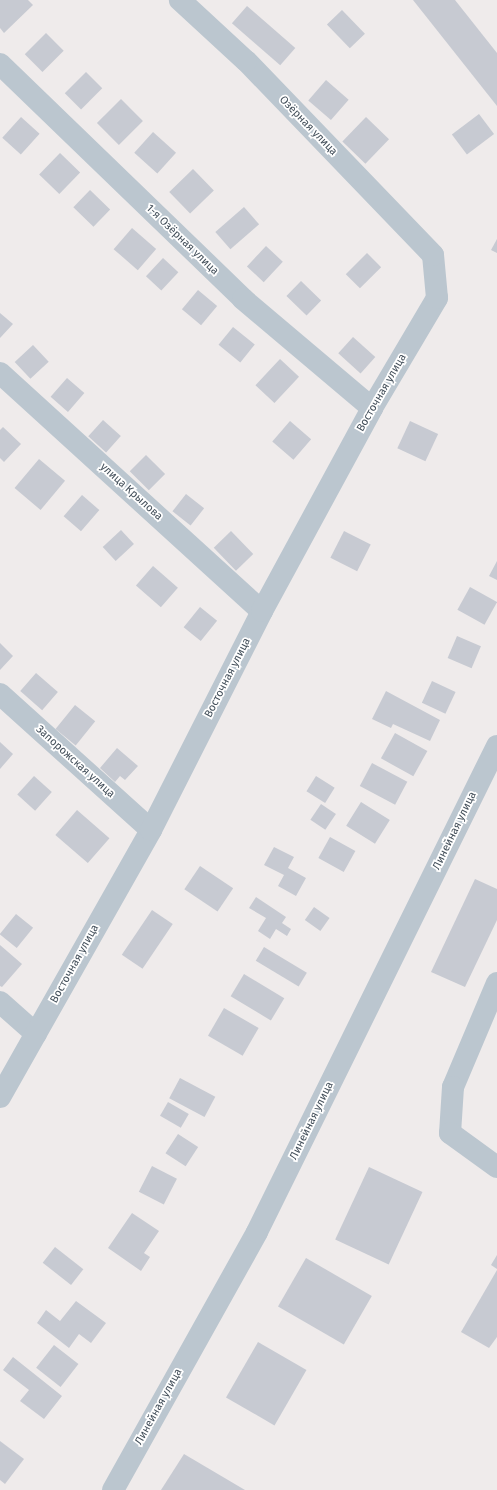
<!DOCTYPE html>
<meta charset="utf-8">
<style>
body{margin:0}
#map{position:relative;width:497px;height:1490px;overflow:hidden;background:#efebeb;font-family:"Fira Sans",sans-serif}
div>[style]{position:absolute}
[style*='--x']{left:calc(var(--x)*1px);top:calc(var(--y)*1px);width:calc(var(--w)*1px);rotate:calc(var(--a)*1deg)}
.building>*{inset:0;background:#c7cad2;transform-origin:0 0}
.minor>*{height:22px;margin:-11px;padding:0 11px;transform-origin:11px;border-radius:11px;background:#bbc6cf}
span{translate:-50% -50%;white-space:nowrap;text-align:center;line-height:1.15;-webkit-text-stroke:3.5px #fff;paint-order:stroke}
.street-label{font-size:11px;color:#434f5a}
</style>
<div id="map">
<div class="building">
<div style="clip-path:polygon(0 0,28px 0,33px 5px,4px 33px,0 28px)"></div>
<div style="clip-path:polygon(413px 0,455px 0,497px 53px,497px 106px)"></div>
<div style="left:247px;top:6px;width:64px;height:23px;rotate:41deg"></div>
<div style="left:342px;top:10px;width:33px;height:21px;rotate:46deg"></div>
<div style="left:46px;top:33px;width:25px;height:30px;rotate:45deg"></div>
<div style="left:86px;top:72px;width:23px;height:30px;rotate:45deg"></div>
<div style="left:326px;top:80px;width:30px;height:27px;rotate:41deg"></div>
<div style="left:121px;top:99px;width:31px;height:34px;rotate:45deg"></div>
<div style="left:479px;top:114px;width:25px;height:34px;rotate:53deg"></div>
<div style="left:21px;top:117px;width:25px;height:28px;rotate:42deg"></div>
<div style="left:366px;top:117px;width:32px;height:34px;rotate:44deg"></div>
<div style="left:153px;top:132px;width:31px;height:28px;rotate:42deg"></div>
<div style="left:60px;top:153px;width:28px;height:30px;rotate:44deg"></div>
<div style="left:193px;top:169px;width:30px;height:33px;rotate:46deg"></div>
<div style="left:90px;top:190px;width:28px;height:24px;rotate:44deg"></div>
<div style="left:244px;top:207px;width:23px;height:38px;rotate:49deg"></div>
<div style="left:132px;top:228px;width:32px;height:28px;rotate:41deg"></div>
<div style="clip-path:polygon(497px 239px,497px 253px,491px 250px)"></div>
<div style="left:266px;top:246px;width:23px;height:28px;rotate:43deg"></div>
<div style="left:367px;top:253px;width:20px;height:30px;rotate:45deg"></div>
<div style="left:163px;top:258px;width:21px;height:25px;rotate:43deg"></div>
<div style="left:301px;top:281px;width:28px;height:21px;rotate:44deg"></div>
<div style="left:198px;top:290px;width:25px;height:25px;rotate:40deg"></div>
<div style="clip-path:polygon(0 313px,13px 324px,0 338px)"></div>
<div style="left:233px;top:327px;width:28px;height:23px;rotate:39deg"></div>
<div style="left:353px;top:337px;width:30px;height:22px;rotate:42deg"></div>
<div style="left:33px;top:345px;width:23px;height:25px;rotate:47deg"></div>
<div style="left:280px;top:359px;width:26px;height:36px;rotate:43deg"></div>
<div style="left:67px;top:378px;width:23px;height:25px;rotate:41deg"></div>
<div style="left:103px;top:420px;width:24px;height:22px;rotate:42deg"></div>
<div style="left:290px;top:421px;width:28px;height:27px;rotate:41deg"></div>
<div style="left:410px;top:421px;width:31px;height:30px;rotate:25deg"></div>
<div style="clip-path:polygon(3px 427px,21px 444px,4px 462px,0 458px,0 430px)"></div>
<div style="left:146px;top:455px;width:27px;height:23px;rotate:45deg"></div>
<div style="left:39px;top:459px;width:34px;height:38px;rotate:40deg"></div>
<div style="left:186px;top:494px;width:23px;height:22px;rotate:38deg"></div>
<div style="left:82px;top:495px;width:23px;height:28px;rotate:41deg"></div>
<div style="left:121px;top:530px;width:19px;height:25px;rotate:47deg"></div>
<div style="left:231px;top:531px;width:32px;height:24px;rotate:46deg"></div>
<div style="left:344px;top:531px;width:30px;height:30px;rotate:27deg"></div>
<div style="clip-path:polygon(497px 561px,497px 580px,489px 576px)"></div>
<div style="left:153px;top:566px;width:33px;height:26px;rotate:41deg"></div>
<div style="left:470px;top:587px;width:31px;height:26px;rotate:29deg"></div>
<div style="left:200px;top:607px;width:22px;height:26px;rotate:39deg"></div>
<div style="left:457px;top:636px;width:26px;height:24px;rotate:23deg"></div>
<div style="clip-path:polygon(0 643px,13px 656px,0 670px)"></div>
<div style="left:36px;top:673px;width:29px;height:24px;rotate:41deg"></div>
<div style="left:432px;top:681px;width:26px;height:24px;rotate:25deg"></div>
<div style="clip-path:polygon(386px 691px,440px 720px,430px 741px,393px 724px,391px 728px,372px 719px)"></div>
<div style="left:75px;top:705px;width:26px;height:31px;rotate:39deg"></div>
<div style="left:395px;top:733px;width:37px;height:29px;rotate:29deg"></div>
<div style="clip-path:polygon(0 742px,13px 754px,0 769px)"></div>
<div style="clip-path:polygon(117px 748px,138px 766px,125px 780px,120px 776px,115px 782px,100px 768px)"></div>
<div style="left:372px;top:763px;width:40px;height:26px;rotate:28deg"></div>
<div style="left:34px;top:776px;width:24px;height:25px;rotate:42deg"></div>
<div style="left:316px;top:776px;width:22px;height:18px;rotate:32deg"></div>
<div style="left:361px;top:802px;width:34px;height:28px;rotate:32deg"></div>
<div style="left:321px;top:804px;width:18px;height:19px;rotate:34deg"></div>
<div style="left:77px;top:810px;width:43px;height:33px;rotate:41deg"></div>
<div style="left:330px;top:837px;width:29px;height:24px;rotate:29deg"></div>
<div style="clip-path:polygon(274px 847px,294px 857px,288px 868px,306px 878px,296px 896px,278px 886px,284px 875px,264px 865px)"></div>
<div style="left:200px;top:866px;width:40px;height:28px;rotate:34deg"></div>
<div style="clip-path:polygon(475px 879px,497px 889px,497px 920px,465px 987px,431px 972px)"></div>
<div style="clip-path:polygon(256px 897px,286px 917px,282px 923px,291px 929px,287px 936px,276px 929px,270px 939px,258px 931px,266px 918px,249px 908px)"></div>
<div style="left:314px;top:907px;width:19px;height:16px;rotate:35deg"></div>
<div style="left:152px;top:910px;width:25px;height:54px;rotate:34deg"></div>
<div style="left:16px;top:914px;width:22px;height:26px;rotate:39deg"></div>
<div style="clip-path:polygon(0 945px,22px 964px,2px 987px,0 986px)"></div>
<div style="left:264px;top:947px;width:50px;height:16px;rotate:31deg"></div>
<div style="left:244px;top:974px;width:47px;height:26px;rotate:31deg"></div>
<div style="left:224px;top:1008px;width:40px;height:32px;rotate:30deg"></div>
<div style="left:180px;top:1078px;width:40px;height:23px;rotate:28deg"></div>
<div style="left:168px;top:1102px;width:24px;height:16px;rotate:30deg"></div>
<div style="left:178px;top:1134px;width:24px;height:23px;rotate:33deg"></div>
<div style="left:152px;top:1166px;width:28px;height:29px;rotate:27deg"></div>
<div style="left:369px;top:1167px;width:59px;height:80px;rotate:25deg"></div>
<div style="clip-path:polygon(132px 1213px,159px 1231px,144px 1253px,150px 1257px,141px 1271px,108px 1248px)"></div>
<div style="left:55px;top:1247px;width:36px;height:20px;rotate:38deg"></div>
<div style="clip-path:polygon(497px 1255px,497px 1269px,491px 1265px)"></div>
<div style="left:306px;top:1258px;width:76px;height:56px;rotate:30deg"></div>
<div style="clip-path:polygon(497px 1270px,497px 1337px,489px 1348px,461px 1332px)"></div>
<div style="clip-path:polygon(76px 1301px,106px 1323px,91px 1343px,79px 1334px,69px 1348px,37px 1323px,46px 1310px,60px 1321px)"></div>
<div style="left:258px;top:1342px;width:56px;height:64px;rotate:30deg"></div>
<div style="left:54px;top:1345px;width:31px;height:29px;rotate:38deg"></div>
<div style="clip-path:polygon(13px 1357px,62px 1396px,44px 1419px,20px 1401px,29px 1390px,3px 1370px)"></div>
<div style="clip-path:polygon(0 1441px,24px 1459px,5px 1484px,0 1480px)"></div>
<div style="clip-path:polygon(184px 1454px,245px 1490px,161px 1490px)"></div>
</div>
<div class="minor">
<div style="--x:0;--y:64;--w:338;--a:44"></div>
<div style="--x:243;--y:299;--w:169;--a:40.2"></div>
<div style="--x:0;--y:373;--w:354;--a:42.3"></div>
<div style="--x:0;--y:694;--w:203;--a:42"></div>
<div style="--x:497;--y:983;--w:113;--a:112.9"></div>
<div style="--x:453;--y:1087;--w:46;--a:93.7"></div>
<div style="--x:450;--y:1133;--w:58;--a:35.9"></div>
<div style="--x:0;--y:1002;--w:48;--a:41.6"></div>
<div style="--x:0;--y:1097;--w:307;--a:-60.5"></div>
<div style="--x:151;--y:830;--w:246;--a:-63.1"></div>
<div style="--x:262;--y:611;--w:231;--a:-61.5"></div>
<div style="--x:372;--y:408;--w:128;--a:-59.4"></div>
<div style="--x:437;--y:298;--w:43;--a:-95.3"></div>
<div style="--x:433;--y:255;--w:269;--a:-133.9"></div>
<div style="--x:246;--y:61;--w:90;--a:-137.3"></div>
<div style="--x:113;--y:1490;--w:295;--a:-60.8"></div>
<div style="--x:257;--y:1232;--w:542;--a:-63.72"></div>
</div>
<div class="street-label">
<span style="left:308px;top:126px;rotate:46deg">Озёрная улица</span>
<span style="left:182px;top:240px;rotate:44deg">1-я Озёрная улица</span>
<span style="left:382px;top:393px;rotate:-60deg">Восточная улица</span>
<span style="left:131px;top:492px;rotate:42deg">улица Крылова</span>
<span style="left:228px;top:678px;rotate:-63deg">Восточная улица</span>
<span style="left:75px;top:762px;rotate:42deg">Запорожская улица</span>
<span style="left:455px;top:831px;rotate:-64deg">Линейная улица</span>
<span style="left:75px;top:964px;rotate:-61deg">Восточная улица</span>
<span style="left:312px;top:1121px;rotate:-64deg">Линейная улица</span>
<span style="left:159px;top:1407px;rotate:-61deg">Линейная улица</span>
</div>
</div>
